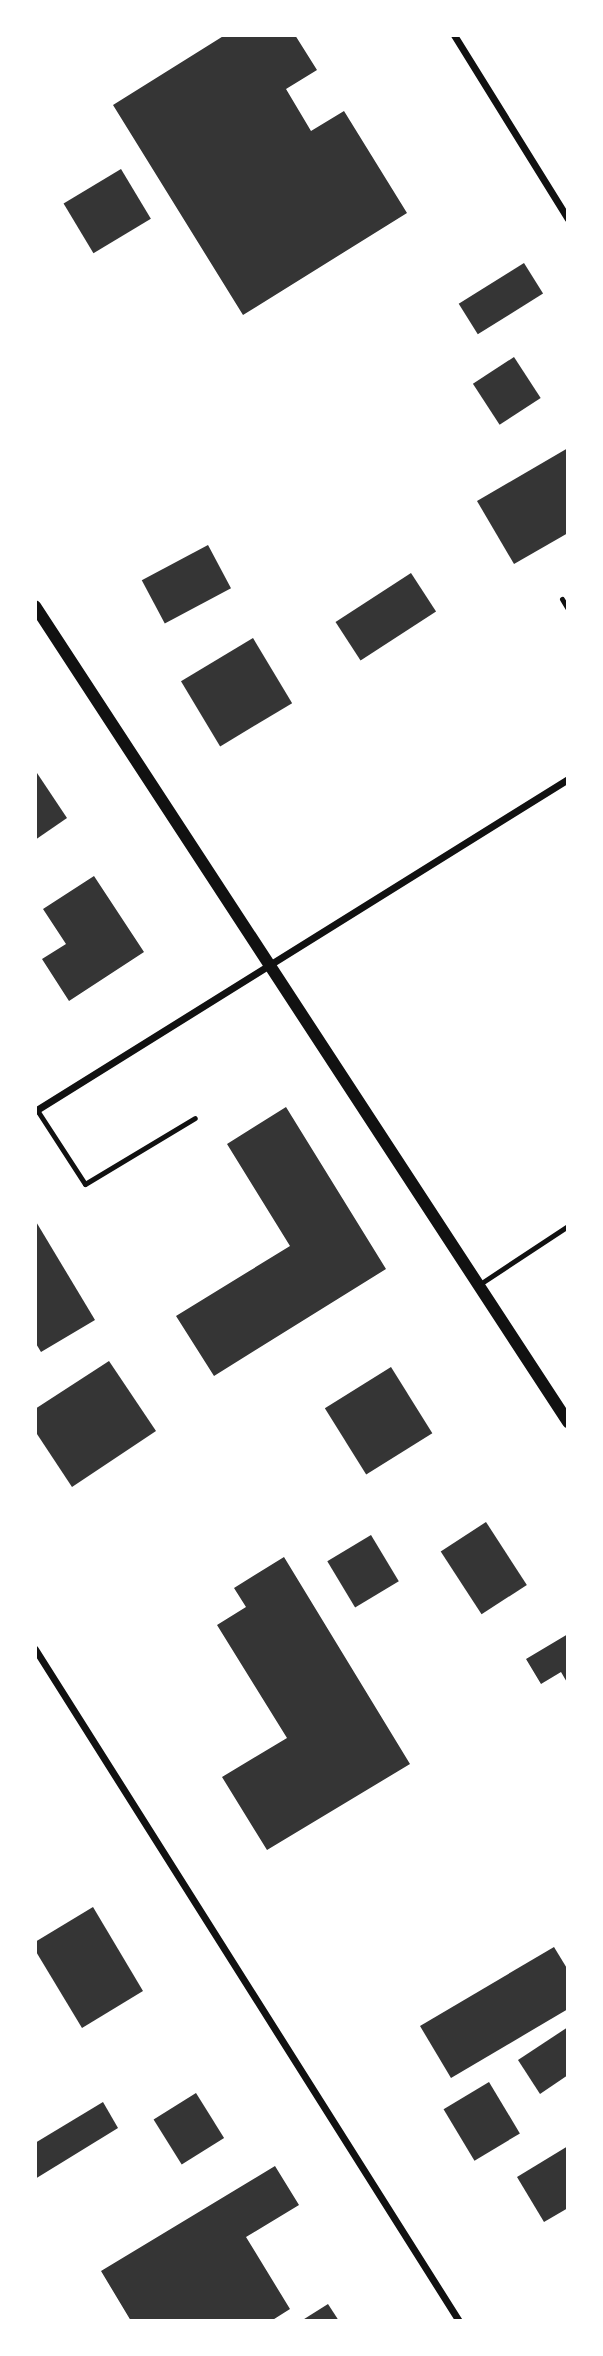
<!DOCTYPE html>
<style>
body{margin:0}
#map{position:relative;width:603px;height:2356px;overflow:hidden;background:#fff;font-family:Signika,sans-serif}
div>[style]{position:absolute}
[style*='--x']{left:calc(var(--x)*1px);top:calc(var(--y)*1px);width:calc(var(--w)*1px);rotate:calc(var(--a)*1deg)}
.building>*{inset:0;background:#353535;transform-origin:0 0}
.service>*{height:5px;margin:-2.5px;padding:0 2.5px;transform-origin:2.5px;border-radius:2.5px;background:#111}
.minor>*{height:7px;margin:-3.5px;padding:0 3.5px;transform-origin:3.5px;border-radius:3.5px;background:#111}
.tertiary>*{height:12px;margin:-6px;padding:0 6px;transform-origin:6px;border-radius:6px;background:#111}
span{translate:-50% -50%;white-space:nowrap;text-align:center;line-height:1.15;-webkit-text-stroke:7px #fff;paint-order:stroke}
.frame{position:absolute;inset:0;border:37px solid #fff;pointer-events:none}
</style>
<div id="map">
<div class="building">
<div style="clip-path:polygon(225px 35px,295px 35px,317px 70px,286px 89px,311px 131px,344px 111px,407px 213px,243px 315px,113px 105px)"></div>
<div style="left:121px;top:169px;width:58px;height:67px;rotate:59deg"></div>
<div style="left:524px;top:263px;width:36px;height:77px;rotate:58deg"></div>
<div style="left:514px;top:357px;width:49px;height:49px;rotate:57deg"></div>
<div style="clip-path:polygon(568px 448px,568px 533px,514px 564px,477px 501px)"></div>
<div style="left:208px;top:545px;width:49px;height:75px;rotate:62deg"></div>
<div style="left:411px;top:573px;width:46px;height:90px;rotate:57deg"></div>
<div style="left:253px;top:638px;width:76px;height:84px;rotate:59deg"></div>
<div style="clip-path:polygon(35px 770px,67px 818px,35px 840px)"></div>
<div style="clip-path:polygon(94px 876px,144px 952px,69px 1001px,42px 959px,66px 944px,43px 909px)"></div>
<div style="clip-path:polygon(286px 1107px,386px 1269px,214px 1376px,176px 1316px,290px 1246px,227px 1144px)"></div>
<div style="clip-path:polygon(35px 1220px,95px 1320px,41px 1352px,35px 1342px)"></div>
<div style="clip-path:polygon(109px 1361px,156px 1431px,72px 1487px,35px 1431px,35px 1409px)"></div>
<div style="left:391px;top:1367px;width:78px;height:78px;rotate:58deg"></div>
<div style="left:486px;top:1522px;width:75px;height:54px;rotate:57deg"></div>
<div style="left:371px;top:1535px;width:54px;height:51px;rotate:59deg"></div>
<div style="clip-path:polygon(284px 1557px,410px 1764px,267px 1850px,222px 1777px,287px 1738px,217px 1625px,246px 1607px,234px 1588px)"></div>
<div style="clip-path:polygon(568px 1634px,568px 1684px,561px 1672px,541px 1684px,526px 1659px)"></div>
<div style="clip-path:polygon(93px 1907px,143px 1991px,82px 2028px,35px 1950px,35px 1942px)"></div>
<div style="clip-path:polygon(554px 1947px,568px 1970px,568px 2009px,451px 2078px,420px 2026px)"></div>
<div style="clip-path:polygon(568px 2027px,568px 2075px,540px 2094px,518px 2060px)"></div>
<div style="left:489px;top:2082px;width:60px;height:53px;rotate:59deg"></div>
<div style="left:196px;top:2093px;width:53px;height:50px;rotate:58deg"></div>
<div style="clip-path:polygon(103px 2102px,118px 2128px,35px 2179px,35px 2143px)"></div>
<div style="clip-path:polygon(568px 2146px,568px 2208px,544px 2222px,517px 2177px)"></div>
<div style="clip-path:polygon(275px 2166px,299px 2205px,246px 2237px,290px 2309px,271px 2321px,131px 2321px,101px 2271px)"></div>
<div style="clip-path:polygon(328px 2304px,339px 2321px,301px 2321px)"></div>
</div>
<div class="service">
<div style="--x:562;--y:599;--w:12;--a:59"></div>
<div style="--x:37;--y:1110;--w:88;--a:57"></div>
<div style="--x:85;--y:1184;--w:128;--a:-31"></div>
<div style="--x:480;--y:1284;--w:105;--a:-33.4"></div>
</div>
<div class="minor">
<div style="--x:454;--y:35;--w:216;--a:58.2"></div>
<div style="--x:35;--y:1111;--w:628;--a:-31.92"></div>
<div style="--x:35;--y:1649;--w:795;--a:57.75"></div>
</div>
<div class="tertiary">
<div style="--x:35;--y:606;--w:975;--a:56.85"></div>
</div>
<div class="frame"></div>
</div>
